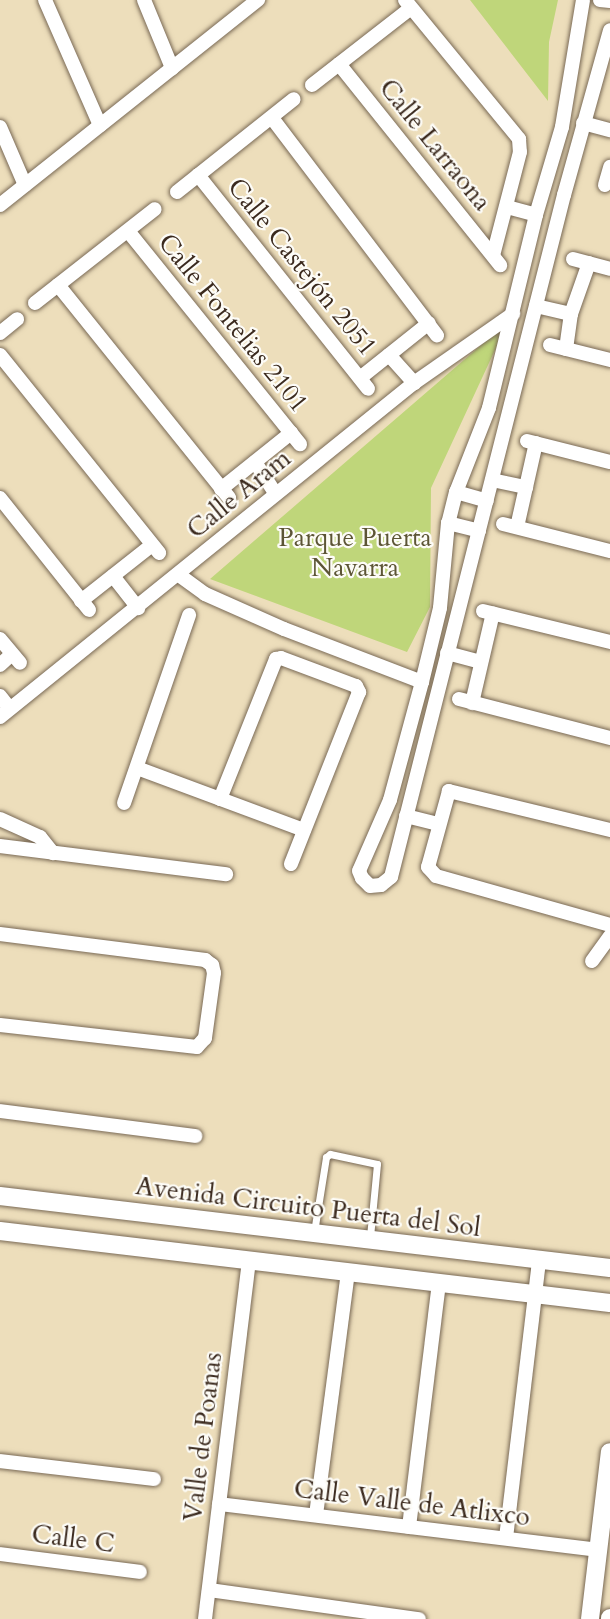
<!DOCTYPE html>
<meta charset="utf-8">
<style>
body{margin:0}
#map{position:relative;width:610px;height:1619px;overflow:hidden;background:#eddebb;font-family:Cardo,serif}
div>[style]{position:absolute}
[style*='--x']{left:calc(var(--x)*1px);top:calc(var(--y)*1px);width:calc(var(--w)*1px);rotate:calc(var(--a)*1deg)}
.green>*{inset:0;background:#bfd67a}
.roads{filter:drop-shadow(0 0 2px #796955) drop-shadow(0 0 2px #796955)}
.service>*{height:7px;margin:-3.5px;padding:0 3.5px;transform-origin:3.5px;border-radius:3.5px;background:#fff}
.minor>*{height:14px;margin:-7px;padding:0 7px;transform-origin:7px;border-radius:7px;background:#fff}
.tertiary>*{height:18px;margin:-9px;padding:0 9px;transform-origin:9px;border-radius:9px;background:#fff}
span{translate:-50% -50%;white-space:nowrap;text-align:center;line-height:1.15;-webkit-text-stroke:4.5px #fdfcf7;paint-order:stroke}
.street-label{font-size:26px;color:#3b2a1e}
.park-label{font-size:26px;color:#5c5535}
</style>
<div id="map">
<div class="green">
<div style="clip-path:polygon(470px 0,558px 0,549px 42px,548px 101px)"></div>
<div style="clip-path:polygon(508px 322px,431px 488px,430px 607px,407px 652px,210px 579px)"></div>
</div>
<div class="roads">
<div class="service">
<div style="--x:314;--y:1232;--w:76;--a:-80.9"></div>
<div style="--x:326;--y:1157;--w:5;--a:-37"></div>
<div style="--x:330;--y:1154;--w:48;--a:12"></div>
<div style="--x:377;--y:1164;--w:73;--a:95.5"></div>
</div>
<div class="minor">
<div style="--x:45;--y:0;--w:137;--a:66.3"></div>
<div style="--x:144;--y:0;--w:74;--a:67.6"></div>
<div style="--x:405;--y:0;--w:180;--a:50.6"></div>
<div style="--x:519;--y:139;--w:13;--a:86"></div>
<div style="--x:520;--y:152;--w:107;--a:104.6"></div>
<div style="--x:583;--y:0;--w:129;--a:99.4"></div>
<div style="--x:562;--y:127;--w:92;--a:106.5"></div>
<div style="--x:536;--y:215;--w:199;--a:103.7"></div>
<div style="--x:489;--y:408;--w:90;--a:111.4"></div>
<div style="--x:456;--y:492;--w:32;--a:104"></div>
<div style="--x:448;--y:523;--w:85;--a:95.4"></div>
<div style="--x:440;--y:608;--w:76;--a:103.7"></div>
<div style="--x:422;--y:682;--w:122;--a:105.2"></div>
<div style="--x:390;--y:800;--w:77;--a:113.6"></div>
<div style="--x:359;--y:871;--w:8;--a:67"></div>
<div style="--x:362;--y:878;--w:11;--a:45"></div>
<div style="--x:370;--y:886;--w:11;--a:-5"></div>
<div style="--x:381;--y:885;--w:13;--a:-39"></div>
<div style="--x:391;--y:877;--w:704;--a:-75.77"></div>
<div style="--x:564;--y:195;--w:171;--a:-74.4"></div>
<div style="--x:600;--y:0;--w:10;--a:6"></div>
<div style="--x:339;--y:64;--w:258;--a:51.3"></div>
<div style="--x:312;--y:85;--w:125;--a:-37.9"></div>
<div style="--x:272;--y:118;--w:273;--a:52.8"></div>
<div style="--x:583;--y:123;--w:28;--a:15"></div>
<div style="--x:0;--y:127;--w:63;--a:66.7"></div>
<div style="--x:198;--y:175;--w:273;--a:51.5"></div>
<div style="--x:605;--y:185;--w:19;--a:-74"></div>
<div style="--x:177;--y:192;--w:149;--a:-38.5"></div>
<div style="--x:0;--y:205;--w:330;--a:-38.5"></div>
<div style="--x:507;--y:207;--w:30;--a:15"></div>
<div style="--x:128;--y:231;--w:274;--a:51.1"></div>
<div style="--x:573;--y:259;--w:38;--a:15"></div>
<div style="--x:58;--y:285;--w:273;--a:51.2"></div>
<div style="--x:35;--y:303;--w:152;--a:-38.1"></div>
<div style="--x:536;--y:306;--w:36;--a:13"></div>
<div style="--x:0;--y:333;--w:22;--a:-39"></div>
<div style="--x:550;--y:345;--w:62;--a:14"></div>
<div style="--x:566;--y:349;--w:35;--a:-82"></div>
<div style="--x:571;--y:314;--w:54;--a:-70.6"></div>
<div style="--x:0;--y:355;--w:254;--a:51.2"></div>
<div style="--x:389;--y:355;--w:38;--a:48"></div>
<div style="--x:360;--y:378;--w:88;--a:-38.6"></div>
<div style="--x:527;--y:441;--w:86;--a:14.2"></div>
<div style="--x:255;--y:462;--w:38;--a:57"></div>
<div style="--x:492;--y:480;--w:35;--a:12"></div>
<div style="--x:221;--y:489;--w:90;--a:-38.7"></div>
<div style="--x:456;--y:492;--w:32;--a:16"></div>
<div style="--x:0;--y:498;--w:143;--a:51.5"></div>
<div style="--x:448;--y:523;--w:32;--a:14"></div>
<div style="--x:503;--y:524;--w:110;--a:14.2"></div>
<div style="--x:517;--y:527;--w:86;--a:-77.3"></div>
<div style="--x:179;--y:575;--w:32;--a:36"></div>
<div style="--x:205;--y:594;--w:86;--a:23.9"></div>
<div style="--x:284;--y:629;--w:148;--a:21"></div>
<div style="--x:113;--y:576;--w:41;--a:52"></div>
<div style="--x:81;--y:601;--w:90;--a:-38.3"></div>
<div style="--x:483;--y:611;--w:131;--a:13.7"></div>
<div style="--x:0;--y:639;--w:31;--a:50"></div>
<div style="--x:447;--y:653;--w:35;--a:15"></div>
<div style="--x:0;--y:665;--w:16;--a:-43"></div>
<div style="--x:0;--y:696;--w:16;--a:52"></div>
<div style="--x:459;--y:699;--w:156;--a:14.5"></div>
<div style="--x:472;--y:703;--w:92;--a:-76.9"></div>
<div style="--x:0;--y:717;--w:532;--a:-38.9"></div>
<div style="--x:414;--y:383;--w:121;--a:-34.9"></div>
<div style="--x:137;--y:768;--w:178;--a:20.4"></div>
<div style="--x:220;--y:799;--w:151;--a:-68.2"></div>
<div style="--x:276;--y:659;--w:5;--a:-11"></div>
<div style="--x:281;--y:658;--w:80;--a:20.5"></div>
<div style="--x:356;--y:686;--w:7;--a:63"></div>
<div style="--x:359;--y:692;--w:185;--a:111.6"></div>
<div style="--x:124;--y:803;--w:199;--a:-70.9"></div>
<div style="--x:406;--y:816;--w:34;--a:14"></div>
<div style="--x:0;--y:819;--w:44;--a:24.2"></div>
<div style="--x:40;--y:837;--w:21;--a:51"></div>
<div style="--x:610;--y:830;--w:166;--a:-166.4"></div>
<div style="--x:449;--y:791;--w:79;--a:105.4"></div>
<div style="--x:428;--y:867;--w:12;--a:48"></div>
<div style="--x:436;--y:876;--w:181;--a:15.7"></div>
<div style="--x:0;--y:846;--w:228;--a:7.1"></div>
<div style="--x:0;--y:934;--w:207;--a:7.2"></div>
<div style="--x:205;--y:960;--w:9;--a:36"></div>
<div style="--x:212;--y:965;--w:8;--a:76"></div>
<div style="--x:214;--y:973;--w:66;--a:97.9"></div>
<div style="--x:205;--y:1038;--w:12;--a:132"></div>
<div style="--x:197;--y:1047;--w:198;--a:-173.6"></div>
<div style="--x:592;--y:961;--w:31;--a:-54"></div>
<div style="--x:0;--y:1111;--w:197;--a:7.3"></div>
<div style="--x:0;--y:1461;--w:155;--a:6.7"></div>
<div style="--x:219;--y:1504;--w:382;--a:6.9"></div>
<div style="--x:316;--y:1515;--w:245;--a:-82.5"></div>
<div style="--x:409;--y:1527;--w:247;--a:-83"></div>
<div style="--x:506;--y:1538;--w:279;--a:-83.2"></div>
<div style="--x:0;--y:1554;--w:141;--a:7.3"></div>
<div style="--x:209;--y:1590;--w:212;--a:7.9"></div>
<div style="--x:205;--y:1619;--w:362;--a:-83"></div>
</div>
<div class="tertiary">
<div style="--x:0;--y:1196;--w:614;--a:6.73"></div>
<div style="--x:0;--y:1231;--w:614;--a:6.73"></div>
<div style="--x:590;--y:1619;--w:168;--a:-83.2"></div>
<div style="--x:610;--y:1619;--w:1;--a:-90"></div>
</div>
</div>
<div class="street-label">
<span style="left:435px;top:145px;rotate:51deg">Calle Larraona</span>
<span style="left:302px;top:267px;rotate:51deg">Calle Castejón 2051</span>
<span style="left:233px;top:323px;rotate:51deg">Calle Fontelias 2101</span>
<span style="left:239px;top:494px;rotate:-39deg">Calle Aram</span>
<span style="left:308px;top:1207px;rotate:7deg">Avenida Circuito Puerta del Sol</span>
<span style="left:203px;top:1437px;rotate:-83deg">Valle de Poanas</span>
<span style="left:412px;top:1503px;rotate:7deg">Calle Valle de Atlixco</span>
<span style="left:73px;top:1539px;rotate:7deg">Calle C</span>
</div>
<div class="park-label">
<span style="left:355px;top:553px">Parque Puerta<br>Navarra</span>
</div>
</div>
